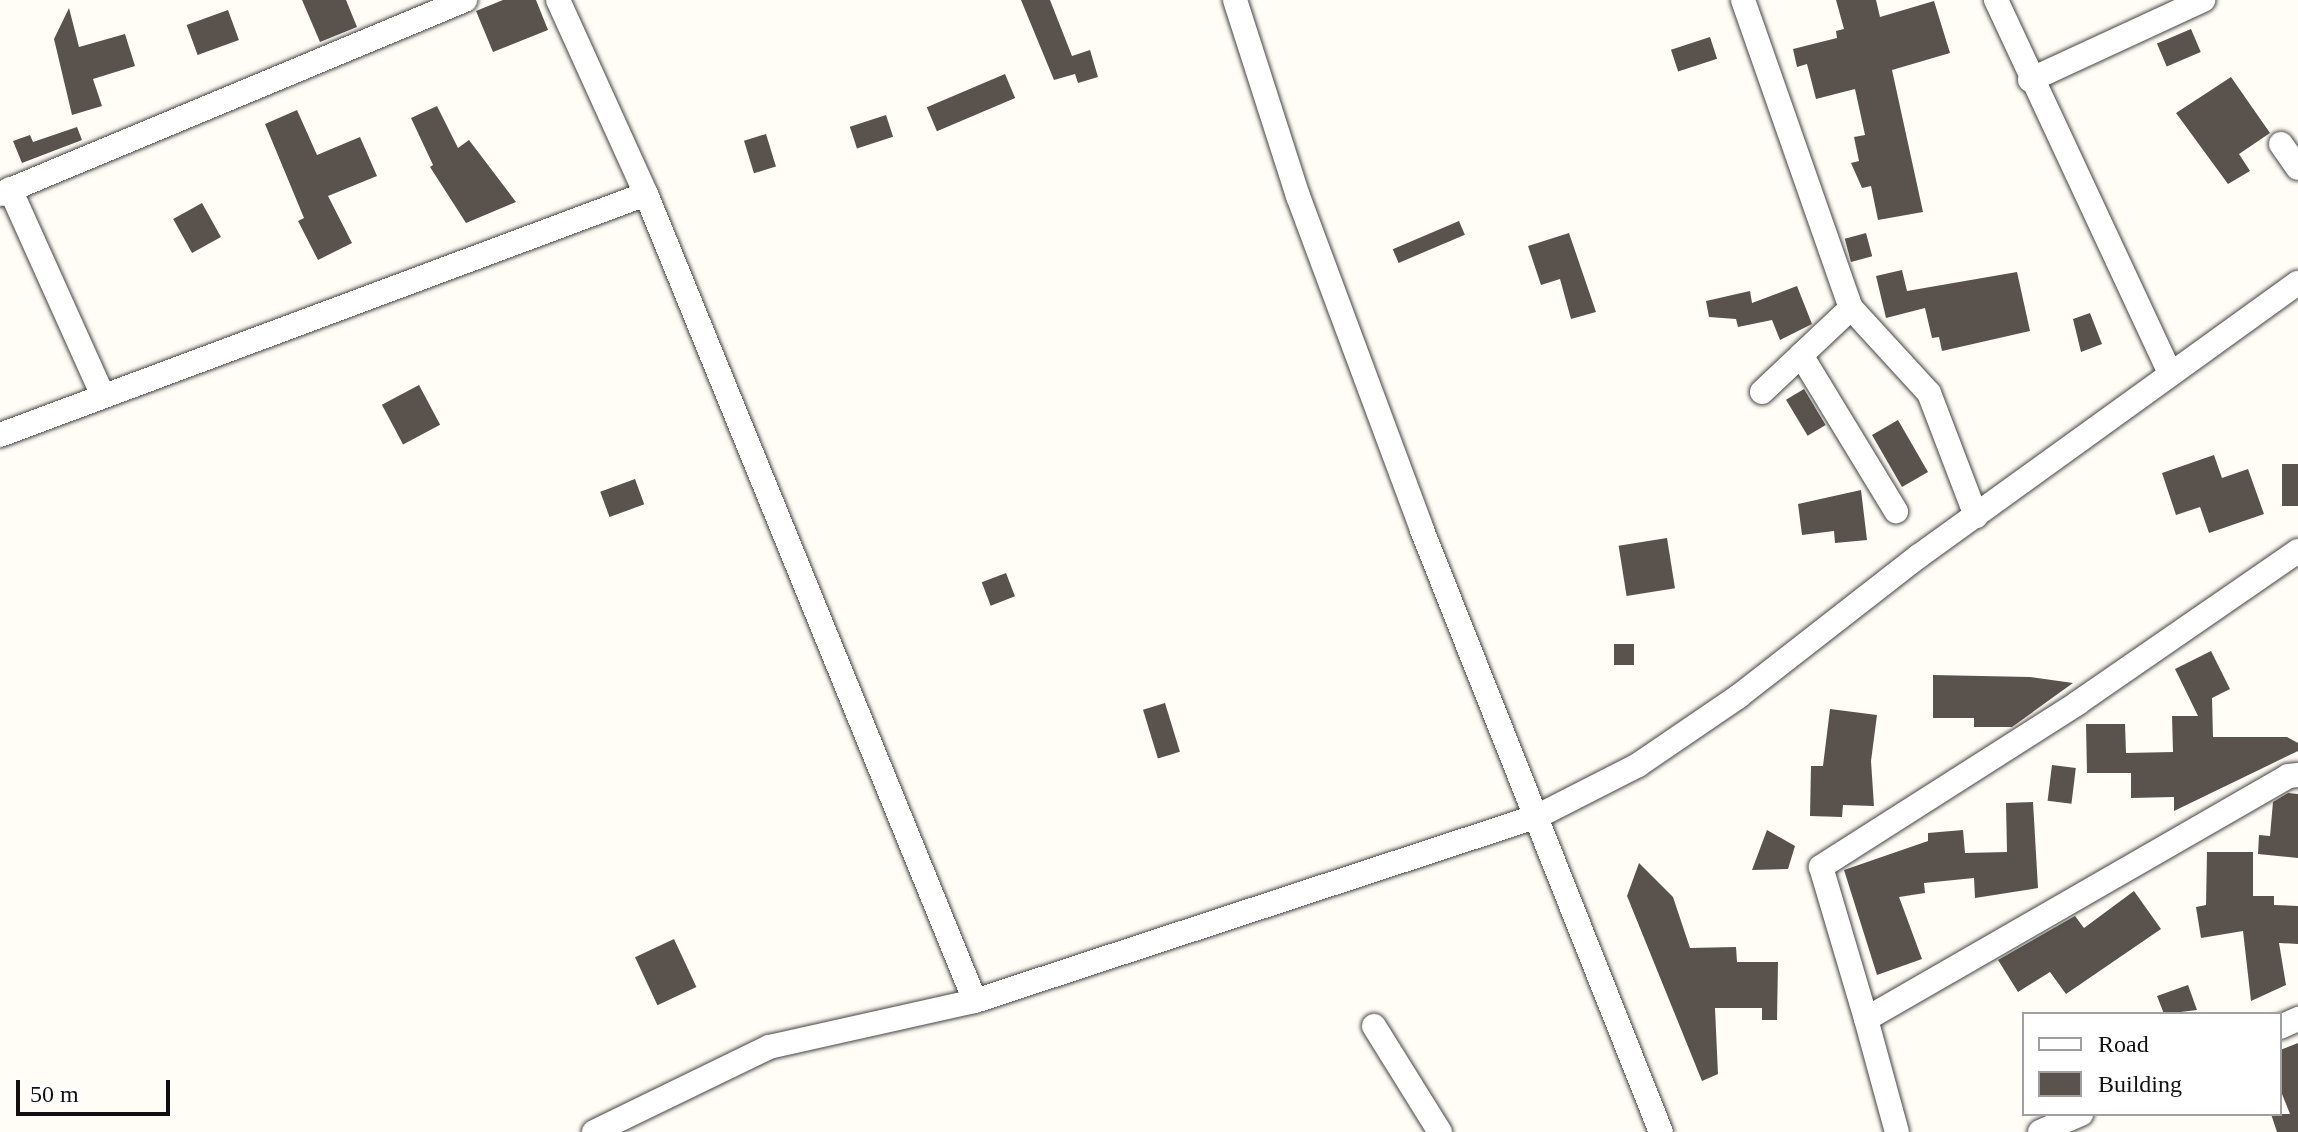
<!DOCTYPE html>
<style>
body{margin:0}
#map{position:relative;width:2298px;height:1132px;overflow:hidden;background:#fffdf5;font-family:"Times New Roman",serif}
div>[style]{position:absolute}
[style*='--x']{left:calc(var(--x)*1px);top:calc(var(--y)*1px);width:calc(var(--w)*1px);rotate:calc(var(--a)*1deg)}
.building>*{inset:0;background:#5a524d;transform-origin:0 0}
.roads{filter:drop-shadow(0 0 2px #444) drop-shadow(0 0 2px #444)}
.minor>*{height:24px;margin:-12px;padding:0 12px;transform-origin:12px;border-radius:12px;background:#fff}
span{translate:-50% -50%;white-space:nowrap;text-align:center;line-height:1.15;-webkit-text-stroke:8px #fff;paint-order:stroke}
.legend{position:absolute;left:2022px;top:1012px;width:260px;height:104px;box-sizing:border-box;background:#fff;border:2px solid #a0a0a0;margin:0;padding:10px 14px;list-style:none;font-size:24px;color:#111}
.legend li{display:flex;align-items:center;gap:16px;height:40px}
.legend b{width:40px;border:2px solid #a0a0a0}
.scale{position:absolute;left:16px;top:1080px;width:154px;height:36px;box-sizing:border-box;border:4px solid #111;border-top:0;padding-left:10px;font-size:24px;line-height:28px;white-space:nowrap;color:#111;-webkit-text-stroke:6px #fff;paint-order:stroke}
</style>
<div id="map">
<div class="building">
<div style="clip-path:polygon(302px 0,346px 0,357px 27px,320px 42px)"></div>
<div style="clip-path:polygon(503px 0,536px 0,548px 30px,493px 52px,476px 11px)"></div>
<div style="clip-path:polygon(1021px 0,1050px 0,1072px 56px,1090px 50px,1098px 77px,1078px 83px,1075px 74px,1054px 80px)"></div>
<div style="clip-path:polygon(1836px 0,1876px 0,1880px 17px,1934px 1px,1950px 53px,1892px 70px,1923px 212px,1878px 220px,1871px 186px,1862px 188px,1851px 163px,1859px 161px,1854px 137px,1865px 135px,1855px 89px,1816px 99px,1807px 64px,1797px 67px,1793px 49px,1837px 38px,1836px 31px,1844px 29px)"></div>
<div style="clip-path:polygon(69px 8px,79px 47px,125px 34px,135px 66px,93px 79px,102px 106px,72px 115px,54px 39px)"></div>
<div style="left:228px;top:10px;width:32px;height:44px;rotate:70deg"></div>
<div style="left:2191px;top:29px;width:25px;height:37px;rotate:67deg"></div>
<div style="left:1710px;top:37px;width:23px;height:41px;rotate:72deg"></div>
<div style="left:1005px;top:74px;width:26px;height:85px;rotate:67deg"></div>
<div style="clip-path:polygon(2231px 77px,2270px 133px,2239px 154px,2250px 171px,2228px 184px,2176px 113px)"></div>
<div style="clip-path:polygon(437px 106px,458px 148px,469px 140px,516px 202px,466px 223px,430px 167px,433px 165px,411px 118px)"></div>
<div style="clip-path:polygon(297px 110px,317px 155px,360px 137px,377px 176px,328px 196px,352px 243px,318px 260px,298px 221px,304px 218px,265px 124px)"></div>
<div style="left:886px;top:115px;width:23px;height:38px;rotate:72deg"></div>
<div style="clip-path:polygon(77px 127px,82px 140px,22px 163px,13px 141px,30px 135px,33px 142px)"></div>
<div style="left:766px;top:134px;width:34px;height:23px;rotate:73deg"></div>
<div style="left:202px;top:203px;width:39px;height:33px;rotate:61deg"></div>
<div style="left:1459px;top:221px;width:15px;height:72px;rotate:67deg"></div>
<div style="clip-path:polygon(1569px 233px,1596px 312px,1571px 319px,1560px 279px,1541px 285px,1528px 246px)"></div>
<div style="left:1866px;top:233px;width:24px;height:22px;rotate:75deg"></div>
<div style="clip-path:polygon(1902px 270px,1907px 291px,2017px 272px,2030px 331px,1942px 351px,1939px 337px,1932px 338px,1925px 308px,1886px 318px,1876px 276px)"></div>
<div style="clip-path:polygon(1797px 286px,1812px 324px,1780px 340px,1772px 320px,1738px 327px,1736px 319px,1709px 317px,1706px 301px,1750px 291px,1752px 303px)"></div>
<div style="clip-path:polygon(2090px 313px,2102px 344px,2081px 352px,2073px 319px)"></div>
<div style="left:419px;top:385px;width:45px;height:42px;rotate:62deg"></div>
<div style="left:1804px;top:389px;width:42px;height:21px;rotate:59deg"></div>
<div style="left:1898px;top:420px;width:60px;height:30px;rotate:60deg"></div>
<div style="clip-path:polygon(2214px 455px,2222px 478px,2248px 469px,2264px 514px,2209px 533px,2200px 507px,2176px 515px,2162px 473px)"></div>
<div style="left:2282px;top:464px;width:16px;height:42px"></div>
<div style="left:635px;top:479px;width:27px;height:37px;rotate:70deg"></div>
<div style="clip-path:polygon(1861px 490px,1867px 540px,1835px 543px,1834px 531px,1802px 535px,1798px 504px)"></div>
<div style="left:1667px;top:538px;width:51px;height:49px;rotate:81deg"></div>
<div style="left:1006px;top:573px;width:25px;height:26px;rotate:69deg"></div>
<div style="left:1614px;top:644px;width:20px;height:21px"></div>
<div style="clip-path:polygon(2211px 651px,2230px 689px,2212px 698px,2213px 737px,2287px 737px,2298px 743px,2298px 751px,2174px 811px,2174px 797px,2131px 798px,2131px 773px,2087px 773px,2086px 724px,2125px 724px,2126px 753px,2173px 752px,2172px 716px,2198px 716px,2175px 669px)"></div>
<div style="clip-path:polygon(1933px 675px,2030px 677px,2073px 683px,2012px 727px,1974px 727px,1974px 718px,1933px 718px)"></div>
<div style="left:1165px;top:703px;width:51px;height:23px;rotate:73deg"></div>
<div style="clip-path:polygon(1830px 709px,1877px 715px,1871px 761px,1874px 806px,1843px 805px,1842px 817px,1810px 816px,1811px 766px,1823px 766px)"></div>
<div style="left:2052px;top:765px;width:24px;height:36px;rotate:7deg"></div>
<div style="clip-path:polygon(2288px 793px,2298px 794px,2298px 858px,2258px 854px,2259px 835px,2270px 836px,2273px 802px)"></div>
<div style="clip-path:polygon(2033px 802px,2038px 888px,1975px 898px,1974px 878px,1924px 883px,1925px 893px,1899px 897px,1922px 959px,1877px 975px,1844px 870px,1928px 841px,1928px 833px,1963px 830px,1965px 853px,2007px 852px,2006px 803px)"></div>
<div style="clip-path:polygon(1767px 830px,1795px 846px,1788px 869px,1752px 870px)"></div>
<div style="clip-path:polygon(2207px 852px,2253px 852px,2253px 896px,2274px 896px,2274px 905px,2298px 906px,2298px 944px,2279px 943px,2286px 985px,2251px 1001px,2243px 931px,2201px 938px,2196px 907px,2206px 905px)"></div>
<div style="clip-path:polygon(1639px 863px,1673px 897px,1690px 948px,1736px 947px,1737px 962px,1778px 962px,1777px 1020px,1762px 1020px,1762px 1008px,1715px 1008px,1718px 1074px,1702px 1081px,1627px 896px)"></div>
<div style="clip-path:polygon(2134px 891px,2161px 929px,2066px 994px,2050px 972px,2018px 992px,1998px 960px,2075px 916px,2084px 928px)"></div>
<div style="left:674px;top:939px;width:53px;height:43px;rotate:65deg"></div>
<div style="clip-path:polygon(2188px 985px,2197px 1010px,2164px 1014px,2157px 996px)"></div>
<div style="clip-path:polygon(2298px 1043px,2298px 1132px,2277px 1132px,2271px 1114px,2290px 1114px,2280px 1089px,2280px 1050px)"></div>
</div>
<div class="roads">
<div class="minor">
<div style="--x:1235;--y:0;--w:206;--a:72.2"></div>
<div style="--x:1298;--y:196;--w:356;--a:69.6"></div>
<div style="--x:1422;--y:530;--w:648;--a:68.35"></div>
<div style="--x:1743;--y:0;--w:326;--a:70.7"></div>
<div style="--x:1851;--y:308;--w:115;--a:47.5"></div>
<div style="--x:1929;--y:393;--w:132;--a:69.1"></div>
<div style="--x:1996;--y:0;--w:412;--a:65"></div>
<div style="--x:2030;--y:80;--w:191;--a:-24.8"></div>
<div style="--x:2281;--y:144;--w:29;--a:55"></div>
<div style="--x:10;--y:189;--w:225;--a:65.8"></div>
<div style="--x:0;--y:194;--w:504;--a:-22.65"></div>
<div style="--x:646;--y:194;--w:871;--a:67.82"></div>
<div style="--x:1801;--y:355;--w:183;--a:58.7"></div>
<div style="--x:1762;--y:392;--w:122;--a:-43.3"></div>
<div style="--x:0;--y:435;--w:689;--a:-20.46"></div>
<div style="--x:646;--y:194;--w:213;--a:-114.4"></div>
<div style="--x:2298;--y:551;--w:267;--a:145.4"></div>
<div style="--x:2078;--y:703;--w:305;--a:147.5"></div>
<div style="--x:1821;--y:867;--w:159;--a:73.5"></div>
<div style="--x:1866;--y:1019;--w:487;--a:-29.9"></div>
<div style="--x:2288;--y:776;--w:10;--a:-6"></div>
<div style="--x:1866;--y:1019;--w:117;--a:74.7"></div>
<div style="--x:1374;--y:1026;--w:125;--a:58.1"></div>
<div style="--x:2280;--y:1027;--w:20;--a:-24"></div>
<div style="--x:594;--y:1132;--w:195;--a:-25.9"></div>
<div style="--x:769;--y:1047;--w:211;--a:-12.6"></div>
<div style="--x:975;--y:1001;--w:593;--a:-18.19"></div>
<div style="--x:1538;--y:816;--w:112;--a:-27"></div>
<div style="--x:1638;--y:765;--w:122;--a:-34.3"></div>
<div style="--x:1739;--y:696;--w:228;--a:-37.9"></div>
<div style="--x:1919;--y:556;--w:467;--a:-35.8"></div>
<div style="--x:2040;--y:1132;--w:45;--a:-23.7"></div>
</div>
</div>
<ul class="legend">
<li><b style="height:10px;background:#fff"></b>Road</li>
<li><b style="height:22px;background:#5a524d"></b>Building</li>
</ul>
<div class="scale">50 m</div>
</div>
